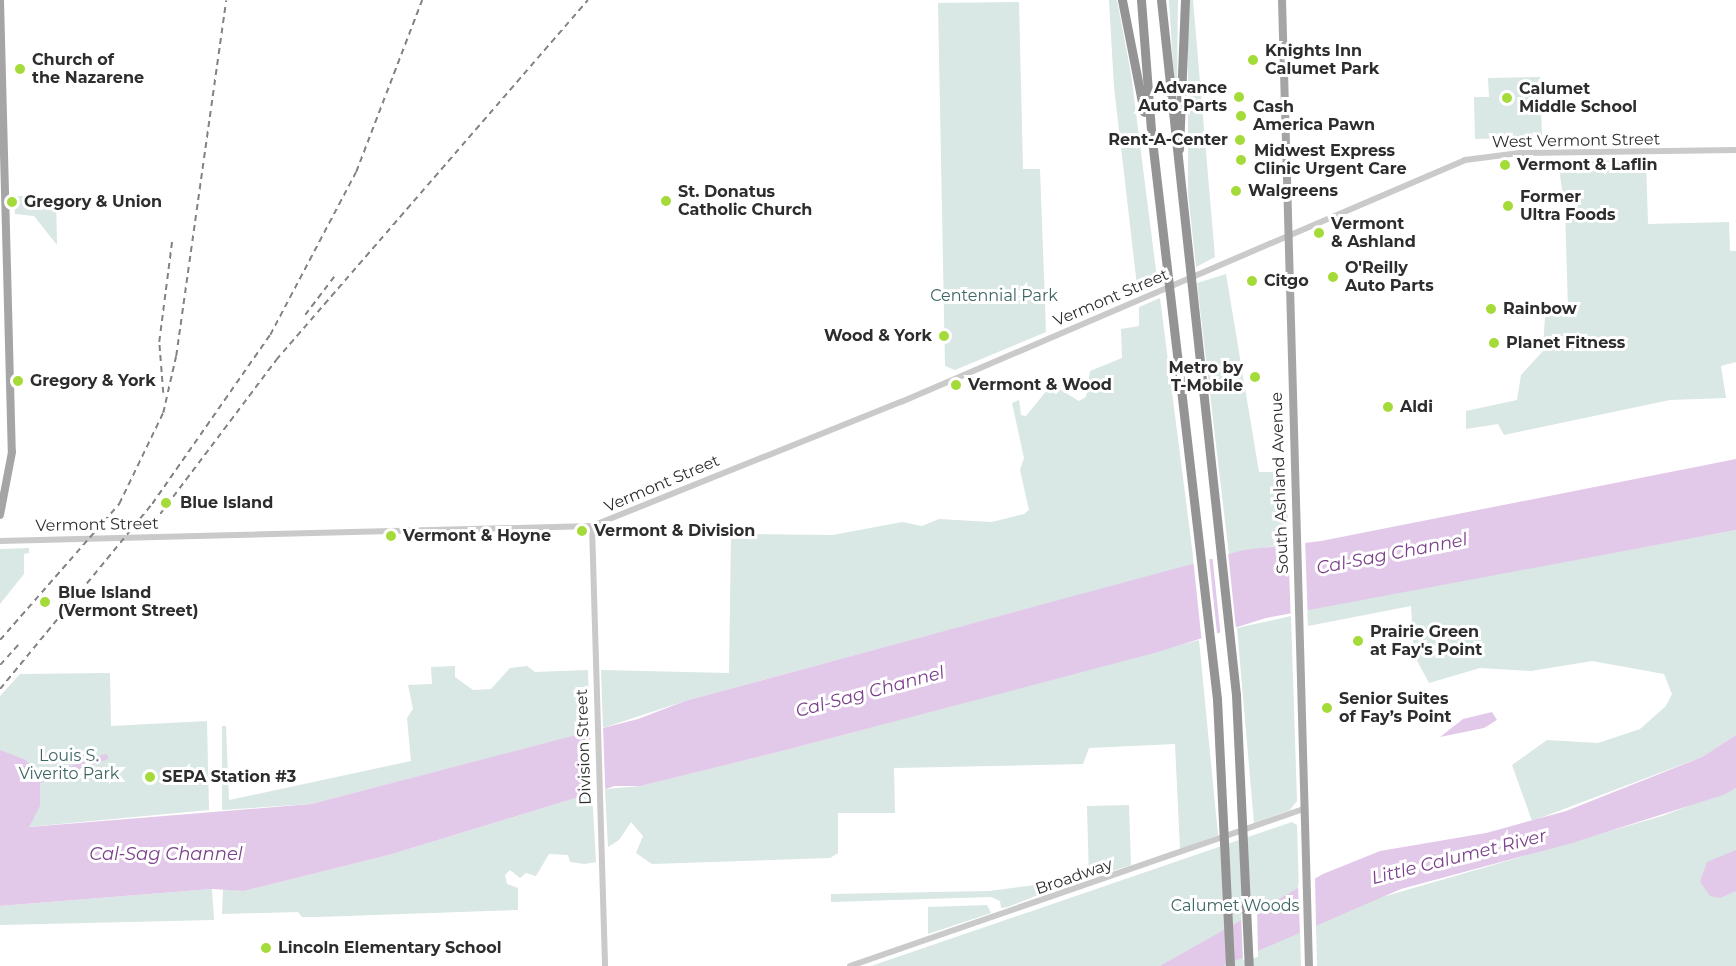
<!DOCTYPE html>
<meta charset="utf-8">
<style>
body{margin:0}
#map{position:relative;width:1736px;height:966px;overflow:hidden;background:#fff;font-family:Montserrat,sans-serif}
div>[style]{position:absolute}
[style*='--x']{left:calc(var(--x)*1px);top:calc(var(--y)*1px);width:calc(var(--w)*1px);rotate:calc(var(--a)*1deg)}
.green>*{inset:0;background:#d9e7e5}
.water>*{inset:0;background:#e3c9e9}
.pier>*{inset:0;background:#fff;transform-origin:0 0}
.canal>*{height:6px;margin:-3px;padding:0 3px;transform-origin:3px;border-radius:3px;background:#e3c9e9}
.minor>*{height:6px;margin:-3px;padding:0 3px;transform-origin:3px;border-radius:3px;background:#cacaca}
.major>*{height:8px;margin:-4px;padding:0 4px;transform-origin:4px;border-radius:4px;background:#a5a5a5}
.highway>*{height:9px;margin:-4.5px;padding:0 4.5px;transform-origin:4.5px;border-radius:4.5px;background:#949494}
.rail>*{height:1.5px;margin-top:-0.75px;transform-origin:0;background:repeating-linear-gradient(90deg,#828282 0 6px,transparent 0 10.5px)}
.dots>*{width:16px;height:16px;translate:-50% -50%;box-sizing:border-box;border:3px solid #fff;border-radius:50%}
span{translate:-50% -50%;white-space:nowrap;text-align:center;line-height:1.15;-webkit-text-stroke:6px #fff;paint-order:stroke}
.poi-label{font-size:16px;color:#2d2d2d;font-weight:700}
.left{translate:0 -50%;text-align:left}
.right{translate:-100% -50%;text-align:right}
.street-label{font-size:16px;color:#2d2d2d}
.park-label{font-size:16px;color:#3d6664}
.water-label{font-size:18px;color:#7b408b;font-style:italic}
</style>
<div id="map">
<div class="green">
<div style="clip-path:polygon(1109px 0,1117px 0,1131px 74px,1158px 286px,1138px 294px,1114px 87px)"></div>
<div style="clip-path:polygon(1169px 0,1178px 0,1177px 81px,1174px 81px)"></div>
<div style="clip-path:polygon(1188px 0,1193px 0,1215px 257px,1196px 267px,1188px 193px)"></div>
<div style="clip-path:polygon(1019px 2px,1023px 169px,1040px 169px,1046px 332px,955px 370px,945px 366px,938px 3px)"></div>
<div style="clip-path:polygon(1540px 77px,1542px 137px,1475px 139px,1474px 97px,1489px 97px,1488px 78px)"></div>
<div style="clip-path:polygon(1646px 159px,1648px 224px,1729px 222px,1730px 251px,1736px 251px,1736px 362px,1721px 366px,1726px 398px,1670px 400px,1504px 435px,1498px 424px,1466px 429px,1466px 411px,1517px 400px,1521px 375px,1543px 351px,1545px 315px,1568px 308px,1565px 210px,1559px 168px,1569px 162px)"></div>
<div style="clip-path:polygon(14px 196px,56px 196px,57px 245px,34px 216px,15px 214px)"></div>
<div style="clip-path:polygon(1226px 274px,1259px 472px,1287px 472px,1288px 543px,1229px 555px,1197px 283px)"></div>
<div style="clip-path:polygon(1160px 298px,1194px 564px,685px 701px,603px 728px,601px 670px,729px 673px,731px 534px,833px 535px,902px 522px,922px 526px,939px 519px,992px 522px,1024px 514px,1029px 510px,1020px 470px,1024px 458px,1012px 403px,1019px 400px,1021px 415px,1026px 416px,1048px 389px,1056px 387px,1079px 401px,1086px 397px,1090px 371px,1122px 358px,1121px 329px,1139px 326px,1139px 307px)"></div>
<div style="clip-path:polygon(1736px 530px,1736px 735px,1702px 757px,1532px 821px,1512px 765px,1547px 740px,1598px 743px,1640px 729px,1666px 706px,1672px 694px,1664px 674px,1592px 661px,1531px 671px,1480px 668px,1429px 683px,1414px 655px,1411px 606px,1308px 626px,1307px 610px,1322px 606px)"></div>
<div style="clip-path:polygon(29px 548px,29px 553px,24px 554px,24px 574px,0 604px,0 549px)"></div>
<div style="clip-path:polygon(1291px 616px,1297px 801px,1290px 810px,1254px 823px,1237px 628px)"></div>
<div style="clip-path:polygon(1199px 640px,1218px 835px,1180px 849px,1175px 744px,1089px 748px,1083px 764px,894px 768px,895px 813px,838px 813px,838px 853px,830px 858px,652px 864px,636px 853px,643px 836px,631px 822px,619px 840px,608px 847px,605px 789px,641px 786px,786px 750px)"></div>
<div style="clip-path:polygon(455px 666px,455px 677px,473px 690px,491px 689px,510px 668px,527px 666px,535px 672px,588px 670px,590px 732px,311px 804px,222px 810px,222px 726px,226px 726px,229px 800px,411px 761px,407px 718px,413px 709px,408px 685px,432px 684px,431px 667px)"></div>
<div style="clip-path:polygon(110px 673px,111px 726px,207px 721px,209px 810px,28px 827px,0 775px,0 696px,20px 674px)"></div>
<div style="clip-path:polygon(1736px 788px,1736px 966px,1317px 966px,1316px 924px,1365px 902px,1662px 816px)"></div>
<div style="clip-path:polygon(592px 793px,596px 862px,585px 864px,570px 862px,568px 855px,549px 854px,536px 876px,526px 873px,520px 878px,510px 870px,505px 875px,507px 884px,518px 888px,518px 910px,317px 917px,302px 917px,298px 912px,222px 914px,223px 889px,244px 891px,389px 855px)"></div>
<div style="clip-path:polygon(1129px 805px,1131px 865px,1089px 879px,1087px 806px)"></div>
<div style="clip-path:polygon(1292px 822px,1297px 825px,1301px 966px,871px 966px)"></div>
<div style="clip-path:polygon(1079px 879px,1008px 907px,1001px 908px,1000px 901px,991px 897px,831px 902px,831px 894px,989px 891px)"></div>
<div style="clip-path:polygon(212px 889px,214px 920px,0 925px,0 906px)"></div>
<div style="clip-path:polygon(987px 905px,991px 913px,928px 934px,928px 907px)"></div>
</div>
<div class="water">
<div style="clip-path:polygon(1736px 459px,1736px 530px,1266px 618px,1158px 652px,786px 750px,641px 786px,615px 786px,389px 855px,244px 891px,212px 889px,0 906px,0 750px,26px 760px,40px 780px,40px 806px,29px 827px,311px 804px,638px 719px,685px 701px,1244px 550px,1321px 541px)"></div>
<div style="clip-path:polygon(1492px 712px,1497px 720px,1484px 728px,1440px 737px,1463px 719px)"></div>
<div style="clip-path:polygon(1736px 735px,1736px 788px,1723px 795px,1572px 843px,1401px 889px,1223px 966px,1160px 966px,1323px 874px,1380px 851px,1486px 833px,1566px 811px,1702px 757px)"></div>
<div style="clip-path:polygon(1736px 850px,1736px 891px,1720px 898px,1710px 896px,1700px 882px,1707px 862px)"></div>
</div>
<div class="pier">
<div style="left:1305px;top:539px;width:74px;height:17px;rotate:88deg"></div>
<div style="left:1228px;top:552px;width:80px;height:16px;rotate:84deg"></div>
<div style="left:1209px;top:557px;width:81px;height:16px;rotate:84deg"></div>
<div style="left:603px;top:725px;width:67px;height:13px;rotate:88deg"></div>
<div style="clip-path:polygon(1315px 875px,1316px 927px,1300px 934px,1298px 884px)"></div>
<div style="clip-path:polygon(1257px 905px,1258px 957px,1243px 960px,1241px 914px)"></div>
</div>
<div class="canal">
<div style="--x:40;--y:780;--w:69;--a:-19.5"></div>
</div>
<div class="minor">
<div style="--x:592;--y:526;--w:440;--a:88.3"></div>
<div style="--x:0;--y:541;--w:592;--a:-1.45"></div>
<div style="--x:592;--y:526;--w:333;--a:-21.9"></div>
<div style="--x:901;--y:402;--w:614;--a:-23.22"></div>
<div style="--x:1465;--y:160;--w:55;--a:-7.3"></div>
<div style="--x:1520;--y:153;--w:216;--a:-0.8"></div>
<div style="--x:850;--y:966;--w:482;--a:-19.1"></div>
</div>
<div class="major">
<div style="--x:1282;--y:0;--w:966;--a:88.4"></div>
<div style="--x:0;--y:1;--w:451;--a:88.5"></div>
<div style="--x:12;--y:452;--w:64;--a:100.8"></div>
</div>
<div class="highway">
<div style="--x:1122;--y:0;--w:114;--a:78.9"></div>
<div style="--x:1141;--y:0;--w:131;--a:85.6"></div>
<div style="--x:1151;--y:131;--w:572;--a:83.37"></div>
<div style="--x:1217;--y:699;--w:267;--a:87.2"></div>
<div style="--x:1161;--y:0;--w:699;--a:83.84"></div>
<div style="--x:1236;--y:695;--w:271;--a:87.3"></div>
<div style="--x:1179;--y:149;--w:149;--a:-87.7"></div>
</div>
<div class="rail">
<div style="--x:305;--y:315;--w:48;--a:-52.7"></div>
<div style="--x:163;--y:393;--w:51;--a:-94.5"></div>
<div style="--x:159;--y:342;--w:103;--a:-82.7"></div>
<div style="--x:154;--y:522;--w:203;--a:-53"></div>
<div style="--x:276;--y:360;--w:476;--a:-49.1"></div>
<div style="--x:0;--y:640;--w:181;--a:-48.8"></div>
<div style="--x:119;--y:504;--w:101;--a:-64.2"></div>
<div style="--x:163;--y:413;--w:58;--a:-77.2"></div>
<div style="--x:176;--y:356;--w:359;--a:-82"></div>
<div style="--x:0;--y:665;--w:27;--a:-48"></div>
<div style="--x:0;--y:689;--w:239;--a:-50.6"></div>
<div style="--x:152;--y:504;--w:206;--a:-55.1"></div>
<div style="--x:270;--y:335;--w:184;--a:-62.2"></div>
<div style="--x:356;--y:172;--w:184;--a:-69"></div>
</div>
<div class="dots">
<div style="left:1253px;top:60px;background:#a5db39"></div>
<div style="left:20px;top:69px;background:#a5db39"></div>
<div style="left:1239px;top:97px;background:#a5db39"></div>
<div style="left:1507px;top:98px;background:#a5db39"></div>
<div style="left:1241px;top:116px;background:#a5db39"></div>
<div style="left:1240px;top:140px;background:#a5db39"></div>
<div style="left:1241px;top:160px;background:#a5db39"></div>
<div style="left:1505px;top:165px;background:#a5db39"></div>
<div style="left:1236px;top:191px;background:#a5db39"></div>
<div style="left:666px;top:201px;background:#a5db39"></div>
<div style="left:12px;top:202px;background:#a5db39"></div>
<div style="left:1508px;top:206px;background:#a5db39"></div>
<div style="left:1319px;top:233px;background:#a5db39"></div>
<div style="left:1333px;top:277px;background:#a5db39"></div>
<div style="left:1252px;top:281px;background:#a5db39"></div>
<div style="left:1491px;top:309px;background:#a5db39"></div>
<div style="left:944px;top:336px;background:#a5db39"></div>
<div style="left:1494px;top:343px;background:#a5db39"></div>
<div style="left:1255px;top:377px;background:#a5db39"></div>
<div style="left:18px;top:381px;background:#a5db39"></div>
<div style="left:956px;top:385px;background:#a5db39"></div>
<div style="left:1388px;top:407px;background:#a5db39"></div>
<div style="left:166px;top:503px;background:#a5db39"></div>
<div style="left:582px;top:531px;background:#a5db39"></div>
<div style="left:391px;top:536px;background:#a5db39"></div>
<div style="left:45px;top:602px;background:#a5db39"></div>
<div style="left:1358px;top:641px;background:#a5db39"></div>
<div style="left:1327px;top:708px;background:#a5db39"></div>
<div style="left:150px;top:777px;background:#a5db39"></div>
<div style="left:266px;top:948px;background:#a5db39"></div>
</div>
<div class="poi-label">
<span class="left" style="left:1265px;top:60px">Knights Inn<br>Calumet Park</span>
<span class="left" style="left:32px;top:69px">Church of<br>the Nazarene</span>
<span class="right" style="left:1227px;top:97px">Advance<br>Auto Parts</span>
<span class="left" style="left:1519px;top:98px">Calumet<br>Middle School</span>
<span class="left" style="left:1253px;top:116px">Cash<br>America Pawn</span>
<span class="right" style="left:1228px;top:140px">Rent-A-Center</span>
<span class="left" style="left:1254px;top:160px">Midwest Express<br>Clinic Urgent Care</span>
<span class="left" style="left:1517px;top:165px">Vermont &amp; Laflin</span>
<span class="left" style="left:1248px;top:191px">Walgreens</span>
<span class="left" style="left:678px;top:201px">St. Donatus<br>Catholic Church</span>
<span class="left" style="left:1520px;top:206px">Former<br>Ultra Foods</span>
<span class="left" style="left:24px;top:202px">Gregory &amp; Union</span>
<span class="left" style="left:1331px;top:233px">Vermont<br>&amp; Ashland</span>
<span class="left" style="left:1345px;top:277px">O'Reilly<br>Auto Parts</span>
<span class="left" style="left:1264px;top:281px">Citgo</span>
<span class="left" style="left:1503px;top:309px">Rainbow</span>
<span class="right" style="left:932px;top:336px">Wood &amp; York</span>
<span class="left" style="left:1506px;top:343px">Planet Fitness</span>
<span class="right" style="left:1243px;top:377px">Metro by<br>T-Mobile</span>
<span class="left" style="left:30px;top:381px">Gregory &amp; York</span>
<span class="left" style="left:968px;top:385px">Vermont &amp; Wood</span>
<span class="left" style="left:1400px;top:407px">Aldi</span>
<span class="left" style="left:180px;top:503px">Blue Island</span>
<span class="left" style="left:594px;top:531px">Vermont &amp; Division</span>
<span class="left" style="left:403px;top:536px">Vermont &amp; Hoyne</span>
<span class="left" style="left:58px;top:602px">Blue Island<br>(Vermont Street)</span>
<span class="left" style="left:1370px;top:641px">Prairie Green<br>at Fay's Point</span>
<span class="left" style="left:1339px;top:708px">Senior Suites<br>of Fay’s Point</span>
<span class="left" style="left:162px;top:777px">SEPA Station #3</span>
<span class="left" style="left:278px;top:948px">Lincoln Elementary School</span>
</div>
<div class="street-label">
<span style="left:1576px;top:141px;rotate:-1deg">West Vermont Street</span>
<span style="left:1111px;top:298px;rotate:-23deg">Vermont Street</span>
<span style="left:1280px;top:483px;rotate:-92deg">South Ashland Avenue</span>
<span style="left:662px;top:484px;rotate:-23deg">Vermont Street</span>
<span style="left:97px;top:525px;rotate:-1deg">Vermont Street</span>
<span style="left:584px;top:747px;rotate:-92deg">Division Street</span>
<span style="left:1074px;top:877px;rotate:-19deg">Broadway</span>
</div>
<div class="park-label">
<span style="left:994px;top:296px">Centennial Park</span>
<span style="left:69px;top:765px">Louis S.<br>Viverito Park</span>
<span style="left:1235px;top:906px">Calumet Woods</span>
</div>
<div class="water-label">
<span style="left:1392px;top:554px;rotate:-11deg">Cal-Sag Channel</span>
<span style="left:870px;top:692px;rotate:-15deg">Cal-Sag Channel</span>
<span style="left:166px;top:854px">Cal-Sag Channel</span>
<span style="left:1459px;top:857px;rotate:-14deg">Little Calumet River</span>
</div>
</div>
